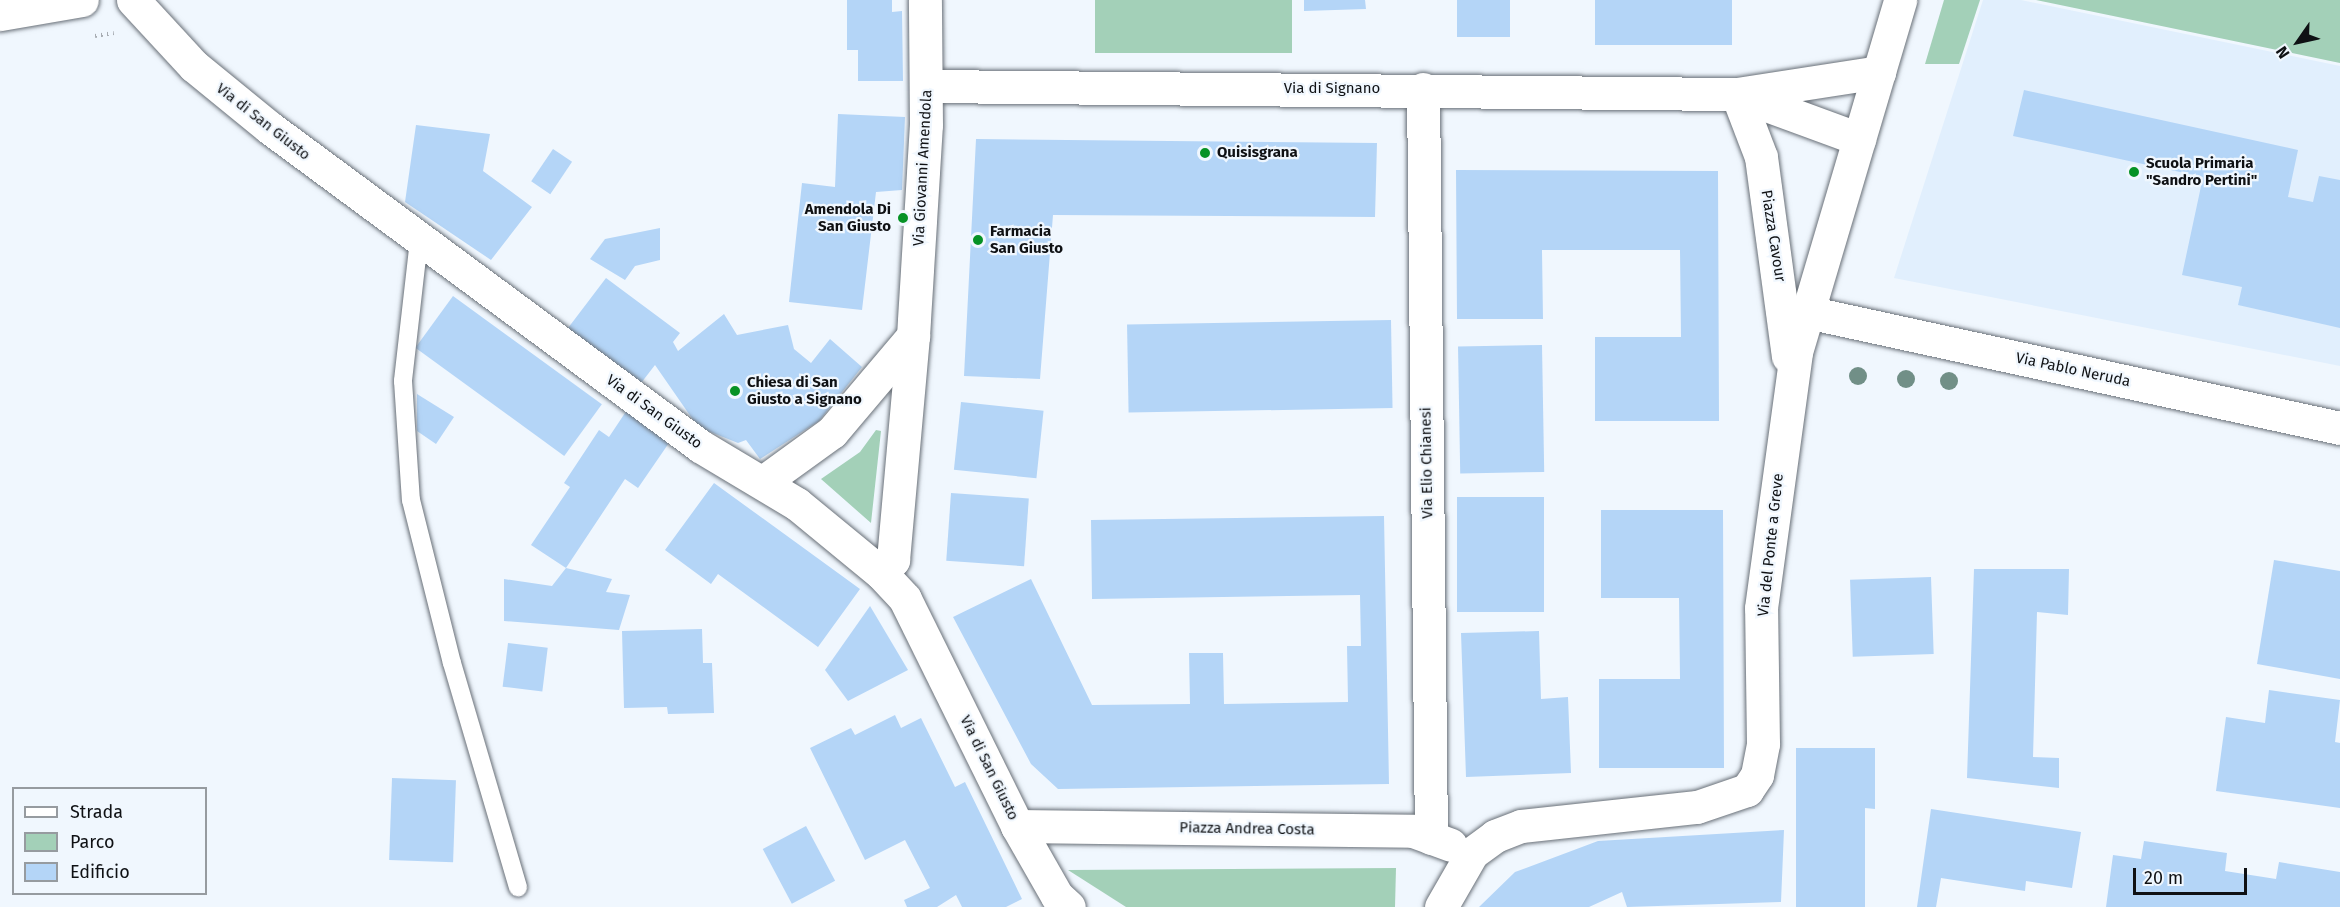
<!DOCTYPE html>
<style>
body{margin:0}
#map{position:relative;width:2340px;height:907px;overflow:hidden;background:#f0f7fe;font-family:"Fira Sans",sans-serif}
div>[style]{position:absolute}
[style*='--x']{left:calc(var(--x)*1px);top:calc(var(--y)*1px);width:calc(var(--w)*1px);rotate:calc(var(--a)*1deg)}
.built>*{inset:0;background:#e1effd}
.green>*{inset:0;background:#a3d0b8;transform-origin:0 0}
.building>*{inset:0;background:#b4d5f7;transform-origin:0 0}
.path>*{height:4px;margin-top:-2px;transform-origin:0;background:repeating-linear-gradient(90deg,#a7acb2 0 1.5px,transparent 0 6px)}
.roads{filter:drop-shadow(0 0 2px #697078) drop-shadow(0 0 2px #697078)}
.service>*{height:18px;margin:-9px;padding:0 9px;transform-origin:9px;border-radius:9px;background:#fff}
.minor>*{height:33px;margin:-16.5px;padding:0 16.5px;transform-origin:16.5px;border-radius:16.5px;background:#fff}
.secondary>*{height:33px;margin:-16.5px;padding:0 16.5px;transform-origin:16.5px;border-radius:16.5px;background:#fff}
.trees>*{width:18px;height:18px;margin:-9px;border-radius:50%;background:#718f87}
.dots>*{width:16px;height:16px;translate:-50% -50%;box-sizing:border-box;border:3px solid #f0f7fe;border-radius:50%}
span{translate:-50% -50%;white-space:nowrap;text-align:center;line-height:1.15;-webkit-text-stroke:4.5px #f0f7fe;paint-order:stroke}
.street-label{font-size:15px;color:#0f1114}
.poi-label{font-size:15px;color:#0f1114;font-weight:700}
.left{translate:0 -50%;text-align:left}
.right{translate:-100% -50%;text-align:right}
.legend{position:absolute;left:12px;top:787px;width:195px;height:108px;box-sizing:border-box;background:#f0f7fe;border:2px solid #969ba0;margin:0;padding:8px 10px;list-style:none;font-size:18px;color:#0f1114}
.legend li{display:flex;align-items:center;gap:12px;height:30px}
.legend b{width:30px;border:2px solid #969ba0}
.north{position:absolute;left:2268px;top:12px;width:60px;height:60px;-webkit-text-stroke:4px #f0f7fe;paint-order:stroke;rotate:236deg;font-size:16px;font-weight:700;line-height:24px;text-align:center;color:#0f1114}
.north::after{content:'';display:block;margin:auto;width:21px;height:27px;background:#0f1114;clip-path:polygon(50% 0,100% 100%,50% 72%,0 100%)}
.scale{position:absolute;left:2133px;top:868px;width:114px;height:27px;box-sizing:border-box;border:3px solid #0f1114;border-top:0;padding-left:8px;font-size:18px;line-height:21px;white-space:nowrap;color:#0f1114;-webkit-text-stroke:4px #f0f7fe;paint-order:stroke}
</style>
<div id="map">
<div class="built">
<div style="clip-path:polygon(1983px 0,2021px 0,2340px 66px,2340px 366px,1894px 278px)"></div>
</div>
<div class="green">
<div style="left:1095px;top:0;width:197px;height:53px"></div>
<div style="clip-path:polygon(1944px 0,1980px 0,1959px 64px,1925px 64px)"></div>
<div style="clip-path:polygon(2036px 0,2340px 0,2340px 63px)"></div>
<div style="clip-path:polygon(876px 430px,881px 431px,871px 523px,821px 479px,860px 452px)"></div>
<div style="clip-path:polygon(1396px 868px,1395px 907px,1126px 907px,1068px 870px)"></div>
</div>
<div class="building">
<div style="clip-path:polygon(847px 0,892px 0,892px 12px,902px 11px,903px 81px,858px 81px,858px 50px,847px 50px)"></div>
<div style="clip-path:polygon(1304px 0,1365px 0,1366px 9px,1304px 11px)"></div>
<div style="left:1457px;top:0;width:53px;height:37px"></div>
<div style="left:1595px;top:0;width:137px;height:45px"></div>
<div style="clip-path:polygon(2024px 90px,2298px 150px,2288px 197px,2313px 202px,2319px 176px,2340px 180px,2340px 328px,2238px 305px,2242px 287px,2182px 275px,2203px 177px,2013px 136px)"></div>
<div style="clip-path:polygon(838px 114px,905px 117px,902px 190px,876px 192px,862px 310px,789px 302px,802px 183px,835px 187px)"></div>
<div style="clip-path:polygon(416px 125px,490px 134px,483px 171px,532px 207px,491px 260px,405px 202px)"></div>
<div style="clip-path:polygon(976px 139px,1377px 143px,1375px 217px,1053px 215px,1040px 379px,964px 376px)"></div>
<div style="left:553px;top:149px;width:23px;height:39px;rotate:34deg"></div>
<div style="clip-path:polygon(1456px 170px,1718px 171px,1719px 421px,1595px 421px,1595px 337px,1681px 337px,1680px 250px,1542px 250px,1543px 319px,1457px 319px)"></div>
<div style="clip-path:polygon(660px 228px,660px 260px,635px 266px,625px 280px,590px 259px,605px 239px)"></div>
<div style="clip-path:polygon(606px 278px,680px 333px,673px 342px,678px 351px,724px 314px,737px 335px,788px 325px,794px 349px,811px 363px,830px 339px,862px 367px,819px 421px,760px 459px,746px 440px,738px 443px,698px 427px,655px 365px,638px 387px,565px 332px)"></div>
<div style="left:453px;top:296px;width:184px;height:64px;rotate:36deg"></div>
<div style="left:1391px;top:320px;width:88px;height:264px;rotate:89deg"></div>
<div style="left:1542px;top:345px;width:127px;height:84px;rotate:89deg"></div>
<div style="clip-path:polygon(417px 394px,454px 417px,436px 444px,417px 431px)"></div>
<div style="left:961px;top:402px;width:83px;height:68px;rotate:6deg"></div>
<div style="clip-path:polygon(627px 410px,671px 440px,638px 488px,625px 479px,566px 568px,531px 545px,570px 487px,564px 483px,599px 430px,609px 437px)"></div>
<div style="clip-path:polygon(714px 483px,860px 589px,818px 647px,718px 574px,711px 584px,665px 550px)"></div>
<div style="left:951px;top:493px;width:78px;height:68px;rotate:4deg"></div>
<div style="left:1457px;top:497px;width:87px;height:115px"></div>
<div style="clip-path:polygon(1601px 510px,1723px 510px,1724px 768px,1599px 768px,1599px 679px,1680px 679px,1679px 598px,1601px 598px)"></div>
<div style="clip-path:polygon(1384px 516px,1389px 784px,1058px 789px,1031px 764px,953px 617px,1031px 579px,1092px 705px,1190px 704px,1189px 653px,1223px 653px,1224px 704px,1348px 702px,1347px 646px,1361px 646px,1360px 595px,1092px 599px,1091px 520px)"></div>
<div style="clip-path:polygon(2274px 560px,2340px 571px,2340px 679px,2257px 664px)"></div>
<div style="clip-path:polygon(566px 568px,612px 579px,606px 592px,630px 595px,619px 630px,504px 621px,504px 579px,552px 586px)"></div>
<div style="clip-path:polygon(1974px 569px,2069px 569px,2068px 615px,2037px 612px,2033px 757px,2059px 758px,2059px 788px,1967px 778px)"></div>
<div style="left:1931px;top:577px;width:77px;height:81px;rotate:88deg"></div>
<div style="clip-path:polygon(870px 606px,908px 670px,848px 701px,825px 670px)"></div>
<div style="clip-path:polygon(702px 629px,703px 663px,712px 663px,714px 713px,668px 714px,667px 707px,624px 708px,622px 631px)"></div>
<div style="clip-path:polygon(1539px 631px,1541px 699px,1568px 697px,1571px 773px,1466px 777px,1461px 633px)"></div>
<div style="left:508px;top:643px;width:40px;height:44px;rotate:7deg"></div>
<div style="clip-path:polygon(2269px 690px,2340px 700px,2335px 742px,2340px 743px,2340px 808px,2216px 791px,2226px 717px,2265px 723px)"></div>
<div style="clip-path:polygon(895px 715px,901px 728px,921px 718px,955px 787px,965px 782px,1022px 899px,1006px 907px,962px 907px,956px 895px,937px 907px,907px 907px,904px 900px,930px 888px,905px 840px,865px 860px,810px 748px,851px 728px,855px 735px)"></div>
<div style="clip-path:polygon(1796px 748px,1875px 748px,1875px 809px,1865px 808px,1865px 907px,1796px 907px)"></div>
<div style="left:392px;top:778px;width:64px;height:82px;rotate:2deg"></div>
<div style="clip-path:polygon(1931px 809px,2081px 832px,2072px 888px,2026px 881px,2025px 891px,1941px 878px,1936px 907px,1917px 907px)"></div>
<div style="left:806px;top:826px;width:62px;height:49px;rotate:62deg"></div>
<div style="clip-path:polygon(1784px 830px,1781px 902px,1627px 907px,1622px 892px,1589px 907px,1479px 907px,1515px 872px,1598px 841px)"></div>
<div style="clip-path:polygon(2144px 841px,2227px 853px,2225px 871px,2276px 879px,2279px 862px,2340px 872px,2340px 907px,2106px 907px,2113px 855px,2141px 859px)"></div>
</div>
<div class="path">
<div style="--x:95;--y:36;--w:19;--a:-9"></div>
</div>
<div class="roads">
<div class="service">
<div style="--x:419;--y:240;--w:142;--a:96.5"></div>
<div style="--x:403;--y:381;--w:119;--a:86.2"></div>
<div style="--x:411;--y:500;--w:168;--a:75.9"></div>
<div style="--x:452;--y:663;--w:234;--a:73.6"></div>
</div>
<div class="minor">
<div style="--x:133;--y:0;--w:90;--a:47.3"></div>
<div style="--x:194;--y:66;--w:98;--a:39.2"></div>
<div style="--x:270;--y:128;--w:535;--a:36.48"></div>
<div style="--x:700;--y:446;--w:113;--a:30.9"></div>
<div style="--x:797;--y:504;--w:109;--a:39.4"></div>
<div style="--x:881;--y:573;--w:35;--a:47"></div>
<div style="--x:905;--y:599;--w:253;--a:63.7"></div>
<div style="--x:1017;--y:826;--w:81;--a:60.3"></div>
<div style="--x:1057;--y:896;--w:16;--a:43"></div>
<div style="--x:927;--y:86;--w:810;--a:0.57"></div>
<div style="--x:1737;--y:94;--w:144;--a:-8.8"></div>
<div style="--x:1423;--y:89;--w:749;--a:89.39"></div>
<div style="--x:1737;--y:94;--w:67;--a:69.1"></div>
<div style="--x:1761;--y:157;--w:201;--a:82.3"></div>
<div style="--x:1739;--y:95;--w:128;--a:20.1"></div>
<div style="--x:1807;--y:312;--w:545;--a:12.28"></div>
<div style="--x:763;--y:482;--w:85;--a:-35.9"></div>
<div style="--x:832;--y:432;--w:126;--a:-49.8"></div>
<div style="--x:881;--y:573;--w:18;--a:-47"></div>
<div style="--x:893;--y:560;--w:225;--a:-84.9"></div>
<div style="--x:913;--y:336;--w:211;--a:-86.5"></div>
<div style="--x:926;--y:125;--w:125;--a:-90.5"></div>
<div style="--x:1017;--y:826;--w:396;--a:0.7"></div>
<div style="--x:1413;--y:831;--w:40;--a:20.2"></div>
<div style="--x:1441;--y:907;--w:62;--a:-60.1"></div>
<div style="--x:1472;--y:853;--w:29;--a:-36"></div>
<div style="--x:1495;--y:836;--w:28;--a:-21"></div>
<div style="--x:1521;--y:826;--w:177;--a:-6.2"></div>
<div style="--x:1697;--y:807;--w:53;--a:-18.8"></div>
<div style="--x:1747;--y:790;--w:18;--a:-56"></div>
<div style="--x:1757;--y:775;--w:32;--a:-79"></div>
<div style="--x:1763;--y:744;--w:136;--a:-90.8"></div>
<div style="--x:1761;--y:608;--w:258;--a:-82.2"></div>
<div style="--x:1796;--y:352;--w:367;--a:-73.5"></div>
</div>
<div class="secondary">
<div style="--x:0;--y:14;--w:83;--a:-9.7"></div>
</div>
</div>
<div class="trees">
<div style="left:1858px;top:376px"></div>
<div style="left:1906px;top:379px"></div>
<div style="left:1949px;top:381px"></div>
</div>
<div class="dots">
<div style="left:1205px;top:153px;background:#069225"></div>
<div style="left:2134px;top:172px;background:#069225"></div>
<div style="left:903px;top:218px;background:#069225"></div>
<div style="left:978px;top:240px;background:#069225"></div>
<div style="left:735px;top:391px;background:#069225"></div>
</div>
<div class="street-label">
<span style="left:1332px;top:89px">Via di Signano</span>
<span style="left:263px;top:122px;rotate:38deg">Via di San Giusto</span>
<span style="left:923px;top:168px;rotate:-87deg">Via Giovanni Amendola</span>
<span style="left:1773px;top:236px;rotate:81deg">Piazza Cavour</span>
<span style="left:2073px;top:370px;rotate:12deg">Via Pablo Neruda</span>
<span style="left:654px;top:412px;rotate:36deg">Via di San Giusto</span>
<span style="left:1427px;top:463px;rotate:-91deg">Via Elio Chianesi</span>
<span style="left:1771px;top:545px;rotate:-84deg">Via del Ponte a Greve</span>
<span style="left:989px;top:768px;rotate:64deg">Via di San Giusto</span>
<span style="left:1247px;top:829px;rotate:1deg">Piazza Andrea Costa</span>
</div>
<div class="poi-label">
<span class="left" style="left:1217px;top:153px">Quisisgrana</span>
<span class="left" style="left:2146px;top:172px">Scuola Primaria<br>"Sandro Pertini"</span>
<span class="right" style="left:891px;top:218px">Amendola Di<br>San Giusto</span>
<span class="left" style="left:990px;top:240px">Farmacia<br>San Giusto</span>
<span class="left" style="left:747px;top:391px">Chiesa di San<br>Giusto a Signano</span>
</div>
<ul class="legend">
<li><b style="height:8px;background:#fff"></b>Strada</li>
<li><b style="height:16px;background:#a3d0b8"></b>Parco</li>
<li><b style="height:16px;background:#b4d5f7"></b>Edificio</li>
</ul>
<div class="north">N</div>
<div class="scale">20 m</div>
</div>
